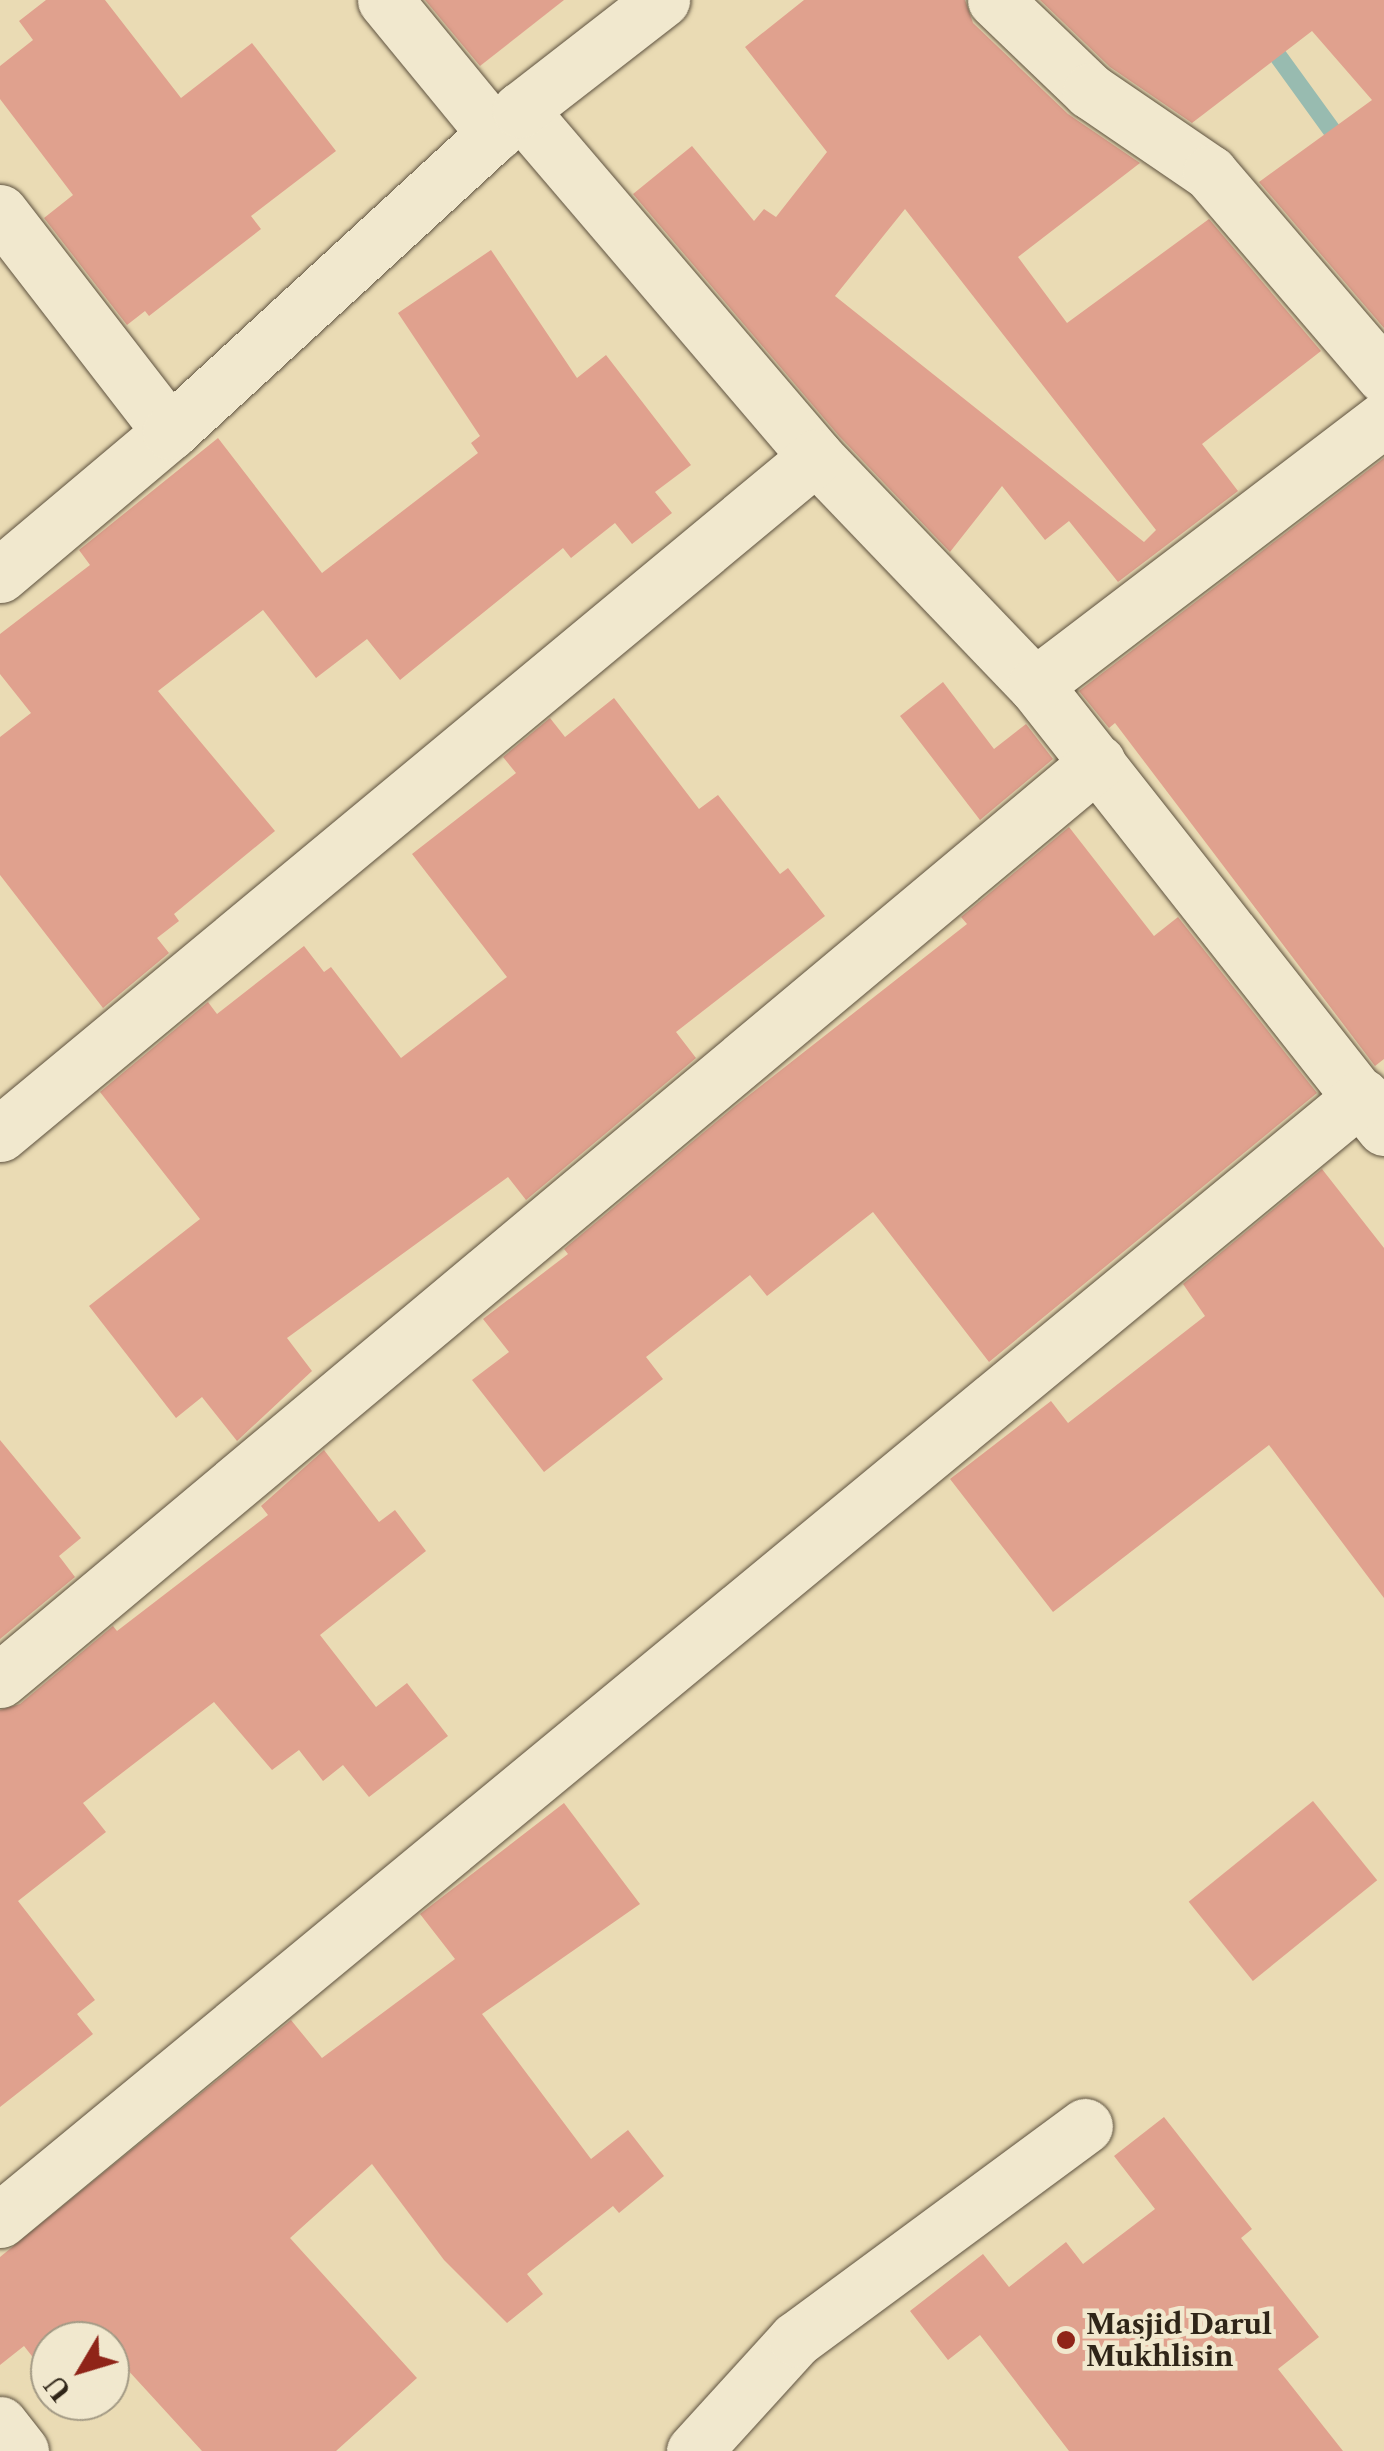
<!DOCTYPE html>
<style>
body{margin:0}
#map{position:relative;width:1384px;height:2451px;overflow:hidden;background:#eadbb4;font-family:"Libre Caslon Text",serif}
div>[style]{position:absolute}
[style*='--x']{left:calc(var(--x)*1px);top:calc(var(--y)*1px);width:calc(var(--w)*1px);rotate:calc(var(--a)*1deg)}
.stream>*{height:18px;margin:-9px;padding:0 9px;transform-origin:9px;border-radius:9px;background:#98bbb0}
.building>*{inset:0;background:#e0a18e;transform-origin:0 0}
.roads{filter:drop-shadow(0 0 2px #5e523f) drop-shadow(0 0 2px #5e523f)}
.minor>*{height:55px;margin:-27.5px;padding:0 27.5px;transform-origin:27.5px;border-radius:27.5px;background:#f1e8ce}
.dots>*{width:28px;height:28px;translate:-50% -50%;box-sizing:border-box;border:5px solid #f1e8ce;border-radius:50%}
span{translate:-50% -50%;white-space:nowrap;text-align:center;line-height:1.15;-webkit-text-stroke:9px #f1e8ce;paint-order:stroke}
.poi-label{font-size:28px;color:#2f2518;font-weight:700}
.left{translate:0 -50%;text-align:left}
.north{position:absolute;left:30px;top:2321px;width:100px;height:100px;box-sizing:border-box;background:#f1e8ce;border:2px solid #a39a85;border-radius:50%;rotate:232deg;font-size:28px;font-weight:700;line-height:40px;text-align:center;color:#2f2518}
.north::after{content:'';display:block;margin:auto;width:35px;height:45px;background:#8f2418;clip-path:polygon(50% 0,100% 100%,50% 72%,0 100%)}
</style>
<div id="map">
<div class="stream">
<div style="--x:1265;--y:38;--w:135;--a:54.1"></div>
</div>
<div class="building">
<div style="clip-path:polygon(46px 0,105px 0,181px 98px,252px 43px,336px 151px,251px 216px,261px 229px,149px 316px,145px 311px,127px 325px,44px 218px,73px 195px,0 99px,0 66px,33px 40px,19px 21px)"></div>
<div style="clip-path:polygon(425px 0,564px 0,480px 66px)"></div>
<div style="clip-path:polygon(evenodd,804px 0,965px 0,973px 23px,1068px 114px,1140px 163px,1018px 257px,1067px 323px,1209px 219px,1321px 351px,1202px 444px,1238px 491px,1118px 582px,1069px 521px,1045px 540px,1002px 486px,950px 552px,839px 436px,633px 194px,692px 146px,754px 221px,764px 209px,776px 217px,827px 152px,745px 47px,804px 0,905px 209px,1156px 530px,1144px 542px,835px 296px,905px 209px)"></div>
<div style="clip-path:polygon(1040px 0,1384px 0,1384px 328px,1259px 182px,1372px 100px,1312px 31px,1192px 123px,1110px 67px)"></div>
<div style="clip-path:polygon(491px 250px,577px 378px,606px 355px,691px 465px,655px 492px,672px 513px,632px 544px,615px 523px,571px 558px,563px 548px,400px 680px,367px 639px,316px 678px,263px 610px,158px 691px,275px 831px,174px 914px,179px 921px,157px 938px,169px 953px,103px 1008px,0 875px,0 737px,31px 713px,0 674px,0 634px,90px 565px,79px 550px,218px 438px,322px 573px,478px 453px,471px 443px,480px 436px,398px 313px)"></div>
<div style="clip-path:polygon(1384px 458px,1384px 1059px,1375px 1066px,1115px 723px,1109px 728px,1079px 691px)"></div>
<div style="clip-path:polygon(943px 682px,994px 749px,1026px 724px,1053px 759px,980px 820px,900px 716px)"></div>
<div style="clip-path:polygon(614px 698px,699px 809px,718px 795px,780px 874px,788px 868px,825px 916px,676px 1032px,696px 1058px,526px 1200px,508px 1177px,287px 1338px,312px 1371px,237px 1441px,202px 1397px,176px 1418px,89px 1306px,200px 1219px,100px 1092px,208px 1002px,217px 1014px,304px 946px,324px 972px,331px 967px,401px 1058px,507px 977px,412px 854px,516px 773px,503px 757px,550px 718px,565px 737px)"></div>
<div style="clip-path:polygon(1069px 827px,1154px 936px,1178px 917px,1317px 1093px,989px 1362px,873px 1212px,767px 1296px,750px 1275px,646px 1357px,663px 1379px,544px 1472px,472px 1380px,509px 1352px,483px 1319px,568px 1254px,564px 1249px,734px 1107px,967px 924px,961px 917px)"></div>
<div style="clip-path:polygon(1322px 1169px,1384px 1248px,1384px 1598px,1269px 1445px,1053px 1612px,950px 1479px,1051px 1401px,1068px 1423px,1205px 1316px,1183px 1284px)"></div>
<div style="clip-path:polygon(0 1440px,81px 1538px,59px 1556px,75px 1577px,0 1639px)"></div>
<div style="clip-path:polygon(324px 1450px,379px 1522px,395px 1510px,426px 1551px,320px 1635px,376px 1707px,407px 1683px,448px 1736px,369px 1797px,343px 1765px,323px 1781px,299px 1750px,272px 1770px,214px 1702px,83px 1803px,106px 1832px,18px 1901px,95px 2000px,77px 2014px,93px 2034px,0 2107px,0 1710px,20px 1704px,113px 1626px,117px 1631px,268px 1515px,261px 1506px)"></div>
<div style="left:1313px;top:1801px;width:102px;height:160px;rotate:51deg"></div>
<div style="clip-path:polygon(564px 1803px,640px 1904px,482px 2014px,591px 2159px,628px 2130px,664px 2176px,619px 2213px,613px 2206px,527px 2274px,543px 2294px,507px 2323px,444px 2260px,372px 2164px,290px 2238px,417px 2378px,336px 2451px,202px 2451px,115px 2356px,110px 2361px,110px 2341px,50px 2341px,50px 2379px,24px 2346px,0 2365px,0 2257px,291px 2020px,322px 2058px,455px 1959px,420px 1914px)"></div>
<div style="clip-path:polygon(1164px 2117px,1252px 2229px,1241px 2238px,1319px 2337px,1278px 2369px,1343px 2451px,1069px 2451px,980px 2335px,948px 2360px,910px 2311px,983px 2254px,1009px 2287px,1066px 2242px,1083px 2264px,1155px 2209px,1114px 2156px)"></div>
</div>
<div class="roads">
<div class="minor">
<div style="--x:385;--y:0;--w:173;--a:50.6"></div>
<div style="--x:995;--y:0;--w:132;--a:43.8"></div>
<div style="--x:1090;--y:91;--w:145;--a:34.3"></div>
<div style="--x:1210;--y:173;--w:267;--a:49.4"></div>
<div style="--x:520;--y:110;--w:456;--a:49.5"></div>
<div style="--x:816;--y:457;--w:316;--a:46.2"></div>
<div style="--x:1035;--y:685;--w:564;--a:51.77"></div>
<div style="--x:0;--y:212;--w:278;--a:52.3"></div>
<div style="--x:0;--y:575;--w:222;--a:-40.1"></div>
<div style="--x:170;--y:432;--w:476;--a:-42.6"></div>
<div style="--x:520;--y:110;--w:180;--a:-37.8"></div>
<div style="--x:1035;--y:685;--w:439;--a:-37.3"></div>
<div style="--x:0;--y:1134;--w:1060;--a:-39.68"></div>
<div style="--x:0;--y:1680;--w:1431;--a:-39.9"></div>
<div style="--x:0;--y:2220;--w:1766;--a:-39.53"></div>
<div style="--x:0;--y:2424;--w:34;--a:52"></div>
<div style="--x:694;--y:2451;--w:151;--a:-47.7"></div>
<div style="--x:796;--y:2339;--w:359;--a:-36.4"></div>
</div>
</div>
<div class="dots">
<div style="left:1066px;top:2340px;background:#8f2418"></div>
</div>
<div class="poi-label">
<span class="left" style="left:1086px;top:2340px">Masjid Darul<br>Mukhlisin</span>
</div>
<div class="north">U</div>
</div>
